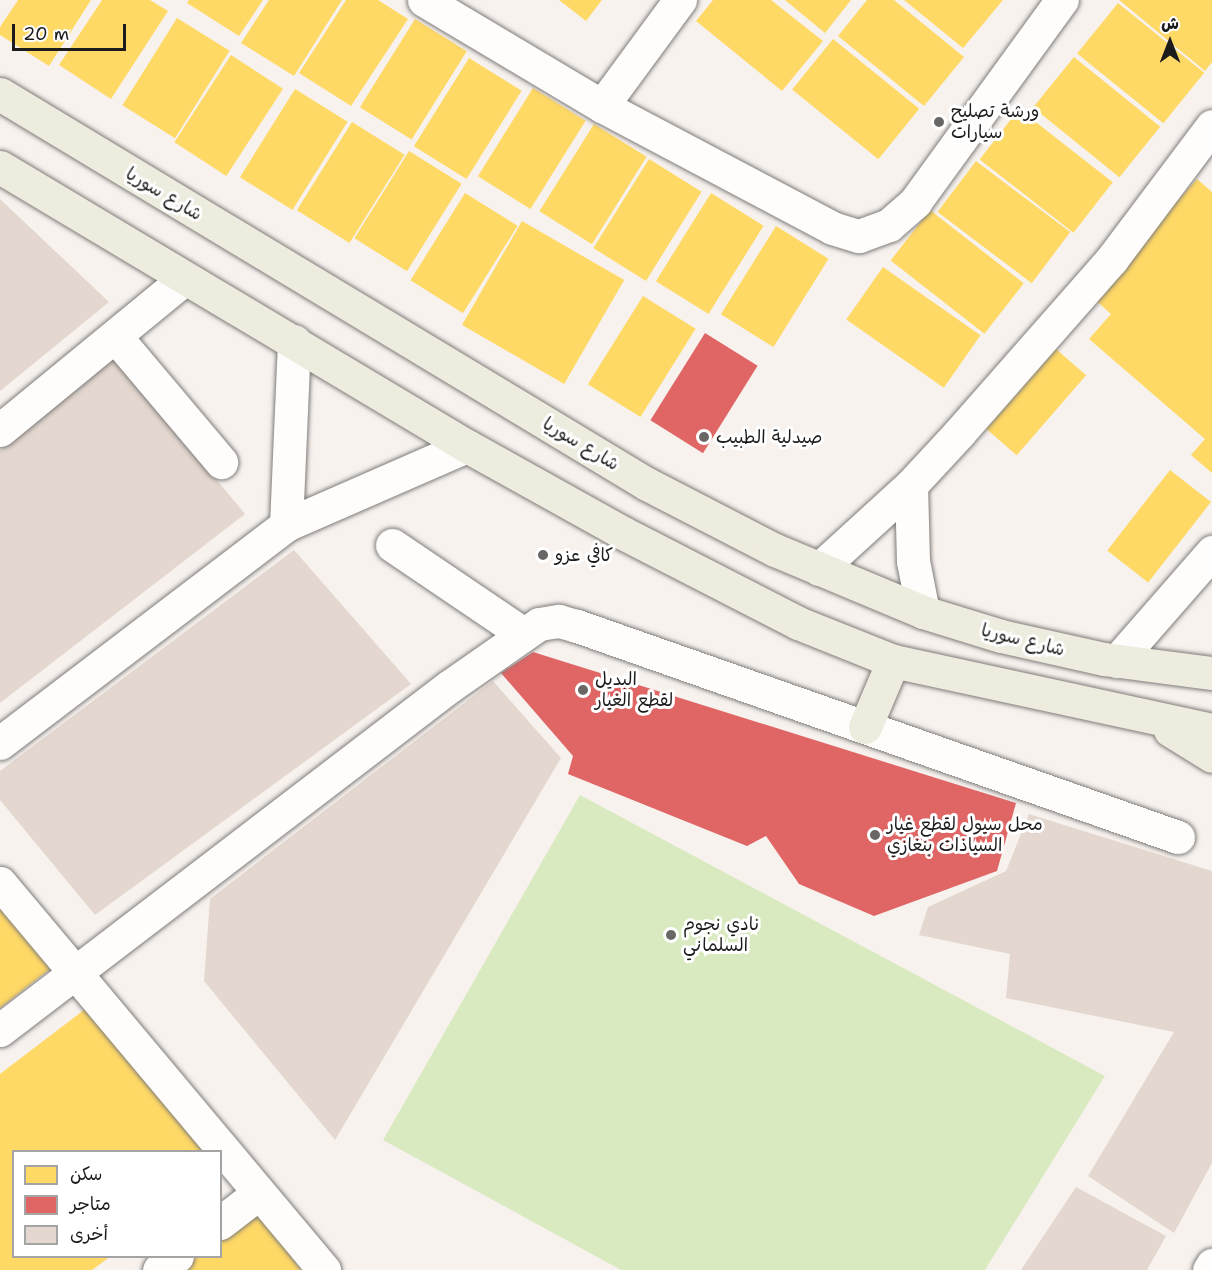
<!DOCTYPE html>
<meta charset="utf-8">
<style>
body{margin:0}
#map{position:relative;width:1212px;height:1270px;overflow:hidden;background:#f8f2ee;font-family:"Shantell Sans","Playpen Sans Arabic",sans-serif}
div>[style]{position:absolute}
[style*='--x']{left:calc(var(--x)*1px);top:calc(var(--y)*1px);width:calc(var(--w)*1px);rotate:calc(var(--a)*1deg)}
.green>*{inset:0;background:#daeac0}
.homes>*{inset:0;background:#ffd966;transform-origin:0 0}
.shops>*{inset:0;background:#e06666;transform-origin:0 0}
.building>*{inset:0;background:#e3d7cf}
.roads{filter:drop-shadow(0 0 2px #7f7c7a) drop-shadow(0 0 2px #7f7c7a)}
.minor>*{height:33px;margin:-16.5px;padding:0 16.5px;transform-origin:16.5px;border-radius:16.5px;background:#fefdfc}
.major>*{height:33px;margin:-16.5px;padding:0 16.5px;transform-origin:16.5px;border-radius:16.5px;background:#eeebdf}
.dots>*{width:16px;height:16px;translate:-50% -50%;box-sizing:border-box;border:3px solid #fff;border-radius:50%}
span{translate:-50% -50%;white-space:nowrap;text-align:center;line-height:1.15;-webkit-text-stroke:6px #fff;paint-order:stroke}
.poi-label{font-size:18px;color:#1c1c1c}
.left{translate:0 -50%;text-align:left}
.street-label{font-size:18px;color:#1c1c1c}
.legend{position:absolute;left:12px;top:1150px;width:210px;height:108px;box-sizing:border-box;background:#fff;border:2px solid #a4a4a4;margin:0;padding:8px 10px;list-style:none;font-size:18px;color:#1c1c1c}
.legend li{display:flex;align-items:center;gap:12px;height:30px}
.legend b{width:30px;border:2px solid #a4a4a4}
.north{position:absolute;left:1140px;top:12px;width:60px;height:60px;-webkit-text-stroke:4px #fff;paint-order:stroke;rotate:0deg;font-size:16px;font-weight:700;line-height:24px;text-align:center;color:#1c1c1c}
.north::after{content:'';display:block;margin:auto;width:21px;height:27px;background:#1c1c1c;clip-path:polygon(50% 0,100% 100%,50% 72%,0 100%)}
.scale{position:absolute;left:12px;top:24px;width:114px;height:27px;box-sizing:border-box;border:3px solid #1c1c1c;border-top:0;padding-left:8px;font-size:18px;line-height:21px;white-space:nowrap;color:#1c1c1c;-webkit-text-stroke:4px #fff;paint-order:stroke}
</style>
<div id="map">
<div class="green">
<div style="clip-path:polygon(580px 795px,1105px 1076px,985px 1270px,621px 1270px,383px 1140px)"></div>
</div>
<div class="homes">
<div style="clip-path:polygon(18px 0,91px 0,49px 66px,0 35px,0 27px)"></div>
<div style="clip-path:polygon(102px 0,150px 0,168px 11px,111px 99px,59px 65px)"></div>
<div style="clip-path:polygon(189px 0,263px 0,239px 36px,187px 3px)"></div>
<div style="clip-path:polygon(269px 0,342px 0,294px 76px,241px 43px)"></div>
<div style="clip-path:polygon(346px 0,378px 0,408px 19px,351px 106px,299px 73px)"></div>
<div style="clip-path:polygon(559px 0,602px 0,586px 21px)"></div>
<div style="clip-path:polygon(713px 0,771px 0,823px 41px,782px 91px,696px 21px)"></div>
<div style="clip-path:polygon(785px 0,851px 0,825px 33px)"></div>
<div style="clip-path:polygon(867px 0,894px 0,964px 57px,924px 106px,838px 36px)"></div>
<div style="clip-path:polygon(904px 0,1003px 0,963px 48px)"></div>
<div style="clip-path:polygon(1119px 0,1212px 0,1212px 62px,1205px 71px)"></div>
<div style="left:1118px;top:3px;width:111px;height:65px;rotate:39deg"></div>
<div style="left:177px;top:18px;width:62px;height:103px;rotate:32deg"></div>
<div style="left:415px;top:19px;width:61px;height:104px;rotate:32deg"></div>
<div style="left:833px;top:39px;width:111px;height:65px;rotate:39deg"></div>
<div style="left:231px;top:55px;width:62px;height:104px;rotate:33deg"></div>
<div style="left:1074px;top:57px;width:111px;height:65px;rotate:39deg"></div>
<div style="left:469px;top:58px;width:62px;height:104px;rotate:32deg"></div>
<div style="left:533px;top:88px;width:62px;height:104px;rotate:32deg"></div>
<div style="left:295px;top:89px;width:62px;height:104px;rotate:32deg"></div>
<div style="left:1019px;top:109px;width:119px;height:64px;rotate:38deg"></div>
<div style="left:352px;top:122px;width:62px;height:104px;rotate:32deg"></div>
<div style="left:594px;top:124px;width:62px;height:103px;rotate:32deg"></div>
<div style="left:409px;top:151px;width:62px;height:103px;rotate:32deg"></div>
<div style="left:649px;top:159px;width:62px;height:105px;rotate:32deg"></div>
<div style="left:976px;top:161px;width:118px;height:64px;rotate:37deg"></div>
<div style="clip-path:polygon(1197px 179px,1212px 192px,1212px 473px,1191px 455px,1205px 439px,1089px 339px,1111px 314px,1092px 297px)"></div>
<div style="left:465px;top:193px;width:62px;height:103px;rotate:32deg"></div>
<div style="left:711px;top:193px;width:62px;height:104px;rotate:32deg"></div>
<div style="left:930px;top:210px;width:119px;height:64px;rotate:38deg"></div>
<div style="left:522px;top:221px;width:118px;height:120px;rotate:30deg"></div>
<div style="left:776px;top:226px;width:62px;height:104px;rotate:32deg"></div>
<div style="left:883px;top:267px;width:119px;height:64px;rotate:35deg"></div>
<div style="left:643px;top:296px;width:62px;height:104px;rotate:32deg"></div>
<div style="left:1056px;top:349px;width:40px;height:106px;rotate:41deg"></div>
<div style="left:1170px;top:470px;width:52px;height:102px;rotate:38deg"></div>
<div style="clip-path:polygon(0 888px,59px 962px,0 1008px)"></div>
<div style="clip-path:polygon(97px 1000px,213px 1152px,14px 1152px,14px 1256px,111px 1256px,92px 1270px,0 1270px,0 1074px)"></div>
<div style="clip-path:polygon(255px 1208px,301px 1270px,174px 1270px,192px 1256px,220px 1256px,220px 1234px)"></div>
</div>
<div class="shops">
<div style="left:705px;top:333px;width:62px;height:103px;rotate:32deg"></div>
<div style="clip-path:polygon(533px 652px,1016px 803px,997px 871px,874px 916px,799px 884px,766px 836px,747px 846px,568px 774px,573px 756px,501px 673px)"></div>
</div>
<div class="building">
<div style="clip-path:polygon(0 199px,109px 302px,0 391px)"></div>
<div style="clip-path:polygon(115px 356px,245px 514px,0 703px,0 450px)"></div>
<div style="clip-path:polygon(294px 550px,411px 684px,95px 915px,0 800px,0 771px)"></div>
<div style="clip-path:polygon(493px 681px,561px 758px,335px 1140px,204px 981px,210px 899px)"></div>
<div style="clip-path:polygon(1029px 814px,1212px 871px,1212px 1163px,1174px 1233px,1088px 1176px,1174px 1032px,1006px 998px,1010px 954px,919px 935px,928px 907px,1006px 871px)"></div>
<div style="clip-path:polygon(1076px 1187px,1166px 1236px,1147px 1270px,1021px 1270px)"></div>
</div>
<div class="roads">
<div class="minor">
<div style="--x:424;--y:0;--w:207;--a:30.8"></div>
<div style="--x:602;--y:106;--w:260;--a:27.9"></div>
<div style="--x:832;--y:228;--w:28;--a:17"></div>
<div style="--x:859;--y:236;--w:32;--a:-20"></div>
<div style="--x:889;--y:225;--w:35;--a:-41"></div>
<div style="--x:915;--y:202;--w:250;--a:-54"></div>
<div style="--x:602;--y:106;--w:132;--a:-53.7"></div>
<div style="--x:115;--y:336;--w:165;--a:49.9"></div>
<div style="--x:0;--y:430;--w:238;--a:-39.4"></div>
<div style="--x:911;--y:485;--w:76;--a:88.5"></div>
<div style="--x:913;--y:561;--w:52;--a:78.9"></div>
<div style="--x:286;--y:525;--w:184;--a:-87.5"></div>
<div style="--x:392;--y:545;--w:157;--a:34.1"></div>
<div style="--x:819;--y:569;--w:125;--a:-42.4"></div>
<div style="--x:911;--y:485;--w:72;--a:-47.2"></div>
<div style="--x:960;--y:432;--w:230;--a:-48.7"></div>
<div style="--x:1112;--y:259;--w:166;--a:-53.1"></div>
<div style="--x:1117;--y:661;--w:145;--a:-48.9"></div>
<div style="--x:0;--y:743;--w:360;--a:-37.3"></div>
<div style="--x:286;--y:525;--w:197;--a:-23.6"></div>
<div style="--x:0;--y:883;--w:505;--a:50.06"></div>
<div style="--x:0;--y:1030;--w:566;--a:-37.4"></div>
<div style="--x:450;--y:686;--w:108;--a:-34.9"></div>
<div style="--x:539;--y:624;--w:20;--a:-9"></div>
<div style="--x:559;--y:621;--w:19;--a:16"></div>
<div style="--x:577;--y:626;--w:637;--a:19.35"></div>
<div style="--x:220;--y:1223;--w:49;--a:-37.6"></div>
<div style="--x:159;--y:1270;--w:23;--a:-38"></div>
<div style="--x:1209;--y:1270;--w:6;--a:-59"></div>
</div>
<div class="major">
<div style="--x:0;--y:94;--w:755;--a:31.08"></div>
<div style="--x:647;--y:484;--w:144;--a:27.3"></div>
<div style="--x:775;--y:550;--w:160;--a:22.7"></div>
<div style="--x:923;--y:612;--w:82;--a:17.1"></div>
<div style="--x:1001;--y:636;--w:106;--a:12.6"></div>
<div style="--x:1104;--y:659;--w:109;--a:7.4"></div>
<div style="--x:0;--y:167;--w:544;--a:30.86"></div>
<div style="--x:467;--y:446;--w:179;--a:29.1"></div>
<div style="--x:623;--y:533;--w:197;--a:27.2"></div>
<div style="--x:798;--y:623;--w:102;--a:21.8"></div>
<div style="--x:893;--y:661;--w:326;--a:12.2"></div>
<div style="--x:865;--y:727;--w:72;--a:-67"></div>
<div style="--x:1170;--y:730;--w:49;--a:31.8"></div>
</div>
</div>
<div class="dots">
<div style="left:939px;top:122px;background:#696766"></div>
<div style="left:704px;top:437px;background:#696766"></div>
<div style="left:543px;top:555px;background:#696766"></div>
<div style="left:583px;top:690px;background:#696766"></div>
<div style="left:875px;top:835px;background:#696766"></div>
<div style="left:671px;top:935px;background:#696766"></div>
</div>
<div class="poi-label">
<span class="left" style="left:951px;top:122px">ورشة تصليح<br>سيارات</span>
<span class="left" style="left:716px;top:437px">صيدلية الطبيب</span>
<span class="left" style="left:555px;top:555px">كافي عزو</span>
<span class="left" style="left:595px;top:690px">البديل<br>لقطع الغيار</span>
<span class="left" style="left:887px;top:835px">محل سيول لقطع غيار<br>السياذات بنغازي</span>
<span class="left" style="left:683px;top:935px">نادي نجوم<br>السلماني</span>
</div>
<div class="street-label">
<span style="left:164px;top:194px;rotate:31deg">شارع سوريا</span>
<span style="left:581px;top:444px;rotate:31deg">شارع سوريا</span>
<span style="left:1023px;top:640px;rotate:14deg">شارع سوريا</span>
</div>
<ul class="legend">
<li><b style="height:16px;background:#ffd966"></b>سكن</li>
<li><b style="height:16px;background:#e06666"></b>متاجر</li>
<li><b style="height:16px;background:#e3d7cf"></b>أخرى</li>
</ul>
<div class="north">ش</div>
<div class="scale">20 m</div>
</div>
